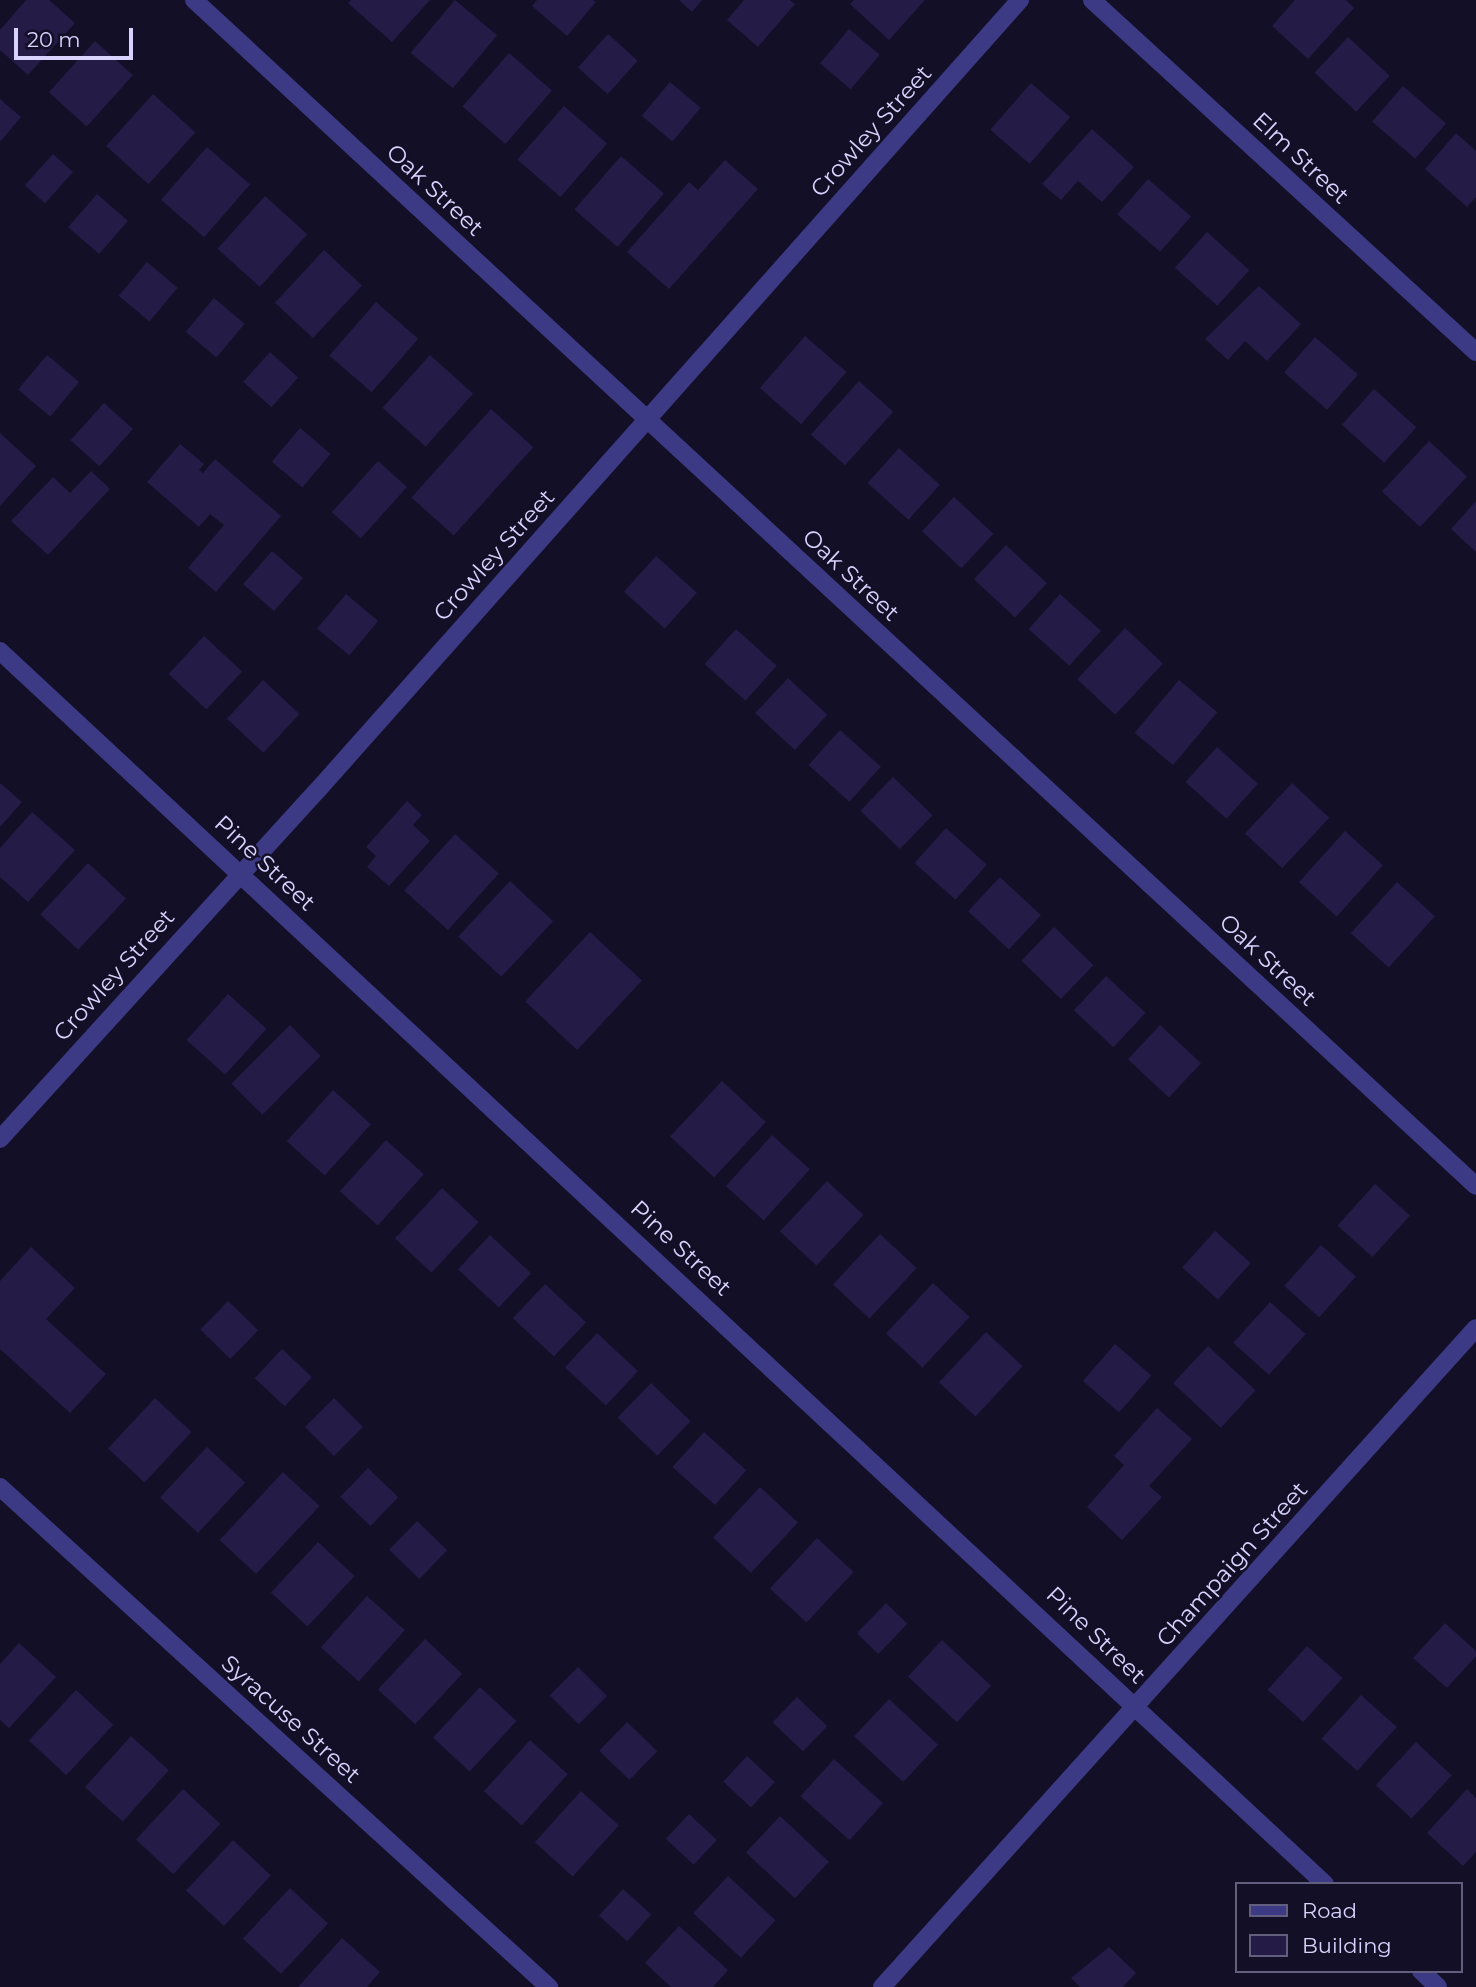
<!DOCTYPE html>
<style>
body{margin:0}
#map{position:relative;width:1476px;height:1987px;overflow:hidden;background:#130f26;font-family:Montserrat,sans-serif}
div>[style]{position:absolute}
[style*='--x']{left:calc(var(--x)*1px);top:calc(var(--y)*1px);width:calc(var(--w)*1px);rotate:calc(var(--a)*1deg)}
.building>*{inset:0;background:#241b47;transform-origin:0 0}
.minor>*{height:18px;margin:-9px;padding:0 9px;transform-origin:9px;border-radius:9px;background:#3d3a85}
span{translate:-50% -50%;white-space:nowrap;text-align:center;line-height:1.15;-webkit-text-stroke:5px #130f26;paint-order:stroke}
.street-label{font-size:23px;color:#d9d4ff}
.legend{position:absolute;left:1235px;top:1882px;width:228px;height:91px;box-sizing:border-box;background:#130f26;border:2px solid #625e7d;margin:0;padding:9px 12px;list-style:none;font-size:21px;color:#d9d4ff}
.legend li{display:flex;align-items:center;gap:14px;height:35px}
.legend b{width:35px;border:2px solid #625e7d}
.scale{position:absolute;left:14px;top:28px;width:119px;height:32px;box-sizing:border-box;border:4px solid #d9d4ff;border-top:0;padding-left:9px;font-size:21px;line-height:24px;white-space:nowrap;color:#d9d4ff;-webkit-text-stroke:5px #130f26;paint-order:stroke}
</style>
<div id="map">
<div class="building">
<div style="clip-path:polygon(26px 0,49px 0,75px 23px,28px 75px,0 50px,0 30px)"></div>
<div style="clip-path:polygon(351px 0,430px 0,392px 42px,348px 3px)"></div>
<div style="left:455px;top:0;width:55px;height:69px;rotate:40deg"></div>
<div style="clip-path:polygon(537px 0,593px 0,596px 2px,567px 36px,532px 6px)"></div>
<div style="clip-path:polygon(679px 0,702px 0,692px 12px)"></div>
<div style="clip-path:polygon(744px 0,790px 0,795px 4px,758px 47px,727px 20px)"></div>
<div style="clip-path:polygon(854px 0,925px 0,889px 40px,850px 4px)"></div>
<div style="clip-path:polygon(1295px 0,1346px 0,1354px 8px,1308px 59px,1272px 26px)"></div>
<div style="left:849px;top:29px;width:40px;height:45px;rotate:40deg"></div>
<div style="left:608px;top:34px;width:40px;height:45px;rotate:42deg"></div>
<div style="left:1348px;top:37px;width:57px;height:49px;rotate:43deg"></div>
<div style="left:95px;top:41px;width:51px;height:69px;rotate:42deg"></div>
<div style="left:509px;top:53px;width:57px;height:71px;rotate:41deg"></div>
<div style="left:670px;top:82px;width:40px;height:44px;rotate:40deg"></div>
<div style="left:1031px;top:83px;width:52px;height:62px;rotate:41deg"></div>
<div style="left:1403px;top:86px;width:57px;height:47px;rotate:41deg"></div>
<div style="left:153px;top:94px;width:57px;height:70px;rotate:42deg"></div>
<div style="clip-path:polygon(0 99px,21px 117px,0 142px)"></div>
<div style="left:564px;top:106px;width:57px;height:71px;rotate:41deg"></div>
<div style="clip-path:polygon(1092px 129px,1134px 167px,1102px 202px,1078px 181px,1061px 200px,1042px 184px)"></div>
<div style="clip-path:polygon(1456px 133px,1476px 151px,1476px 197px,1467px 207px,1425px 169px)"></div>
<div style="left:207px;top:147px;width:57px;height:70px;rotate:41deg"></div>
<div style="left:53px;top:154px;width:27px;height:42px;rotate:42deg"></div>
<div style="left:621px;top:156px;width:57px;height:71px;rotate:41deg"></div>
<div style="clip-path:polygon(725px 160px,758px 189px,669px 289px,627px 252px,689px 182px,698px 190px)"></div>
<div style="left:1148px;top:179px;width:57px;height:47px;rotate:41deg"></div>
<div style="left:97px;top:194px;width:41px;height:44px;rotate:41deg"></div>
<div style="left:265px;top:196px;width:57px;height:71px;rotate:42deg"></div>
<div style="left:1207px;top:232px;width:57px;height:48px;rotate:42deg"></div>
<div style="left:324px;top:250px;width:52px;height:72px;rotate:43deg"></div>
<div style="left:147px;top:262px;width:40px;height:44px;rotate:40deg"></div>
<div style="clip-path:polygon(1259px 286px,1301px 324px,1267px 361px,1245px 341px,1228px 360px,1205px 339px)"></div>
<div style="left:214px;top:298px;width:40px;height:44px;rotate:40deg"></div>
<div style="left:376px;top:302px;width:56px;height:71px;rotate:41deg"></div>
<div style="left:805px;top:336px;width:55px;height:69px;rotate:41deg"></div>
<div style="left:1315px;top:337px;width:57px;height:47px;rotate:41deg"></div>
<div style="left:270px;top:352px;width:38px;height:40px;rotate:42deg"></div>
<div style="left:47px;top:355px;width:42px;height:45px;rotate:40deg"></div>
<div style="left:430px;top:355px;width:58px;height:71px;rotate:42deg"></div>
<div style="left:859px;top:381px;width:46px;height:72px;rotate:42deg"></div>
<div style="left:1374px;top:389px;width:57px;height:48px;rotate:42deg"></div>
<div style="left:104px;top:403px;width:39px;height:50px;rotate:42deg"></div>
<div style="left:491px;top:409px;width:57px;height:119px;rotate:42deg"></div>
<div style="left:300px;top:428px;width:40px;height:44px;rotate:40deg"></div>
<div style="clip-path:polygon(0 433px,36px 466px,0 506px)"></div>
<div style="left:1429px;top:441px;width:52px;height:69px;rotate:43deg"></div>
<div style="clip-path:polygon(180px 444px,204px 464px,199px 470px,203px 473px,215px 459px,281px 516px,216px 592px,188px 568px,224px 525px,210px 514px,199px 527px,147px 482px)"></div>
<div style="left:899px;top:448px;width:55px;height:47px;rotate:42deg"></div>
<div style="left:378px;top:461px;width:39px;height:69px;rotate:42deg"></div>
<div style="clip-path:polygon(91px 471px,110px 489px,48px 555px,11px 521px,53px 477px,70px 493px)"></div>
<div style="left:954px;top:497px;width:54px;height:47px;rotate:43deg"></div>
<div style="clip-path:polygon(1476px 501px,1476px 552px,1451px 529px)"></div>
<div style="left:1006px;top:545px;width:56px;height:47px;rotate:43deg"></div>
<div style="left:272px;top:551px;width:41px;height:44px;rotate:41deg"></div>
<div style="left:656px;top:556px;width:55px;height:48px;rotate:42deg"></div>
<div style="left:346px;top:594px;width:42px;height:45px;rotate:40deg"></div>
<div style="left:1060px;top:594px;width:55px;height:47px;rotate:42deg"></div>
<div style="left:1125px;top:628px;width:52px;height:70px;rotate:43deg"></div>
<div style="left:736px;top:629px;width:55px;height:47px;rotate:42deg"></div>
<div style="left:204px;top:636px;width:52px;height:52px;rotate:43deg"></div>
<div style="left:788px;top:678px;width:54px;height:48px;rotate:43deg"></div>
<div style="left:263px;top:680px;width:50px;height:53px;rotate:43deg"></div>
<div style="left:1179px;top:680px;width:50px;height:69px;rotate:40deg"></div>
<div style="left:840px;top:730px;width:55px;height:47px;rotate:42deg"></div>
<div style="left:1217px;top:747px;width:55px;height:47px;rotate:42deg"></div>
<div style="left:893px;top:777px;width:55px;height:47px;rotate:44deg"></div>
<div style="clip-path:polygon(0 783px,22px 802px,0 827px)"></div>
<div style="left:1292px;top:783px;width:51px;height:69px;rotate:43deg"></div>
<div style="clip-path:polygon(407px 801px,422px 815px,413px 825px,430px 841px,389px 886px,367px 867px,376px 856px,366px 847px)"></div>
<div style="clip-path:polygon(32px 812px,75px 850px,28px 902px,0 877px,0 848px)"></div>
<div style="left:946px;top:828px;width:55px;height:47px;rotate:42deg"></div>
<div style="left:1345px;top:831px;width:51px;height:69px;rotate:42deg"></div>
<div style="left:455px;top:834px;width:59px;height:76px;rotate:42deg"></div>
<div style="left:88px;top:863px;width:52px;height:70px;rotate:43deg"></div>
<div style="left:1000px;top:877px;width:56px;height:47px;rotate:43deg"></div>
<div style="left:510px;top:881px;width:59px;height:76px;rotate:43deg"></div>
<div style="left:1397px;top:882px;width:51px;height:69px;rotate:42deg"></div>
<div style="left:1054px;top:927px;width:55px;height:47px;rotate:44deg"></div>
<div style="left:590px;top:932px;width:71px;height:95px;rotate:43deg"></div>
<div style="left:1106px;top:976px;width:54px;height:47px;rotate:43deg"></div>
<div style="left:228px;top:994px;width:52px;height:62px;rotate:42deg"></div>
<div style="left:290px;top:1025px;width:44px;height:83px;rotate:45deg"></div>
<div style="left:1160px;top:1025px;width:56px;height:47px;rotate:43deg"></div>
<div style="left:722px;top:1081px;width:60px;height:76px;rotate:43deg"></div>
<div style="left:333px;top:1090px;width:51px;height:69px;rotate:42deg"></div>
<div style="left:772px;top:1135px;width:51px;height:69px;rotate:42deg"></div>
<div style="left:386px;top:1140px;width:51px;height:69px;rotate:42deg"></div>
<div style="left:827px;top:1181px;width:50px;height:69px;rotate:43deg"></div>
<div style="left:1375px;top:1184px;width:47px;height:56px;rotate:42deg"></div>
<div style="left:442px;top:1188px;width:50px;height:69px;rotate:43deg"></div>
<div style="left:1215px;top:1231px;width:48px;height:49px;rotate:42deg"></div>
<div style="left:880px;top:1234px;width:50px;height:69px;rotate:43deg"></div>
<div style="left:490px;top:1235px;width:56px;height:47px;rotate:43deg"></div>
<div style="left:1321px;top:1245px;width:47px;height:55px;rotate:42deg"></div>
<div style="clip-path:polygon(31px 1247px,75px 1288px,46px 1319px,106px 1374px,70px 1413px,0 1349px,0 1281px)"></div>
<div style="left:933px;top:1283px;width:50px;height:69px;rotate:43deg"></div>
<div style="left:545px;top:1284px;width:56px;height:47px;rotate:43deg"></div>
<div style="left:228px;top:1301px;width:42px;height:40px;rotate:44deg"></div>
<div style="left:1270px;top:1302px;width:48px;height:55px;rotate:42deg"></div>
<div style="left:986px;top:1332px;width:50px;height:69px;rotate:43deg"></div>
<div style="left:597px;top:1333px;width:56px;height:47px;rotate:43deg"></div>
<div style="left:1115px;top:1344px;width:48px;height:49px;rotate:41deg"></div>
<div style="left:1208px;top:1346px;width:65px;height:51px;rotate:43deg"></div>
<div style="left:282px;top:1349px;width:41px;height:40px;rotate:43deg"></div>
<div style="left:651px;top:1383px;width:55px;height:48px;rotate:44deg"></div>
<div style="left:155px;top:1398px;width:50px;height:69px;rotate:43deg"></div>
<div style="left:334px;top:1398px;width:41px;height:41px;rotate:45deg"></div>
<div style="clip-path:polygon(1157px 1408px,1192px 1439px,1149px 1486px,1162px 1497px,1122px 1540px,1087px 1507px,1124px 1465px,1114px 1456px)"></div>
<div style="left:704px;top:1432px;width:57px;height:47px;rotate:42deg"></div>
<div style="left:207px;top:1447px;width:52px;height:69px;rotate:43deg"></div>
<div style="left:368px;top:1468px;width:42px;height:40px;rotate:44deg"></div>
<div style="left:283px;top:1472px;width:50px;height:93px;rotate:43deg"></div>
<div style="left:760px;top:1487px;width:52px;height:69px;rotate:43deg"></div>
<div style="left:417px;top:1521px;width:42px;height:40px;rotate:44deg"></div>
<div style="left:817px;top:1538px;width:50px;height:69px;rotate:43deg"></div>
<div style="left:318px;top:1542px;width:50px;height:69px;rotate:43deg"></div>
<div style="left:367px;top:1596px;width:51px;height:69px;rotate:42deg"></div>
<div style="left:886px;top:1603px;width:30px;height:42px;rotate:44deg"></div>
<div style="clip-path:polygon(1445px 1623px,1476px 1651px,1476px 1656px,1447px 1688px,1413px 1658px)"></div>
<div style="left:425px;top:1639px;width:51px;height:69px;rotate:43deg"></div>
<div style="left:942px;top:1640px;width:67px;height:50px;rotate:43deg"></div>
<div style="clip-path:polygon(19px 1643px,56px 1677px,9px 1728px,0 1720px,0 1664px)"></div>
<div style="left:1307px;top:1646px;width:48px;height:59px;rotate:42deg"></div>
<div style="left:578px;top:1667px;width:41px;height:40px;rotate:45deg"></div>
<div style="left:480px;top:1687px;width:50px;height:69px;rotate:43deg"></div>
<div style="left:76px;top:1690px;width:51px;height:69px;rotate:43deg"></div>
<div style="left:1361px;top:1695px;width:48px;height:59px;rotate:42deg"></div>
<div style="left:797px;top:1697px;width:42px;height:35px;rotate:44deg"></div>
<div style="left:889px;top:1699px;width:67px;height:51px;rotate:43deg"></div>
<div style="left:627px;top:1722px;width:42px;height:40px;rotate:44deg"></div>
<div style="left:131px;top:1736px;width:51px;height:69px;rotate:42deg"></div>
<div style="left:530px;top:1740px;width:51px;height:69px;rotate:42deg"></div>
<div style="left:1416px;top:1742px;width:49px;height:59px;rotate:43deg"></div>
<div style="left:747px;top:1756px;width:38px;height:35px;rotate:43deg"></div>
<div style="left:834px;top:1759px;width:66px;height:50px;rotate:42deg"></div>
<div style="left:183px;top:1789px;width:51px;height:69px;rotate:43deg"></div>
<div style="clip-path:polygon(1467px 1789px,1476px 1798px,1476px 1852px,1463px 1866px,1427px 1833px)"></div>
<div style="left:581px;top:1791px;width:51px;height:69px;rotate:42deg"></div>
<div style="left:689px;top:1814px;width:38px;height:34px;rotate:43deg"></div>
<div style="left:780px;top:1816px;width:67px;height:50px;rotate:43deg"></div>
<div style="left:233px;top:1840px;width:52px;height:69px;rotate:43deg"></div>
<div style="left:728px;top:1876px;width:65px;height:51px;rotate:43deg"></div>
<div style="left:290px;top:1888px;width:52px;height:69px;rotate:43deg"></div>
<div style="left:623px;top:1889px;width:38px;height:36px;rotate:42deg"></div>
<div style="clip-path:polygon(679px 1926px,728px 1970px,713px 1987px,671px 1987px,645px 1963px)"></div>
<div style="clip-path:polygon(342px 1938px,380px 1972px,367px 1987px,298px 1987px)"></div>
<div style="clip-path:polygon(1109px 1947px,1136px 1973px,1123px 1987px,1080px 1987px,1071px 1978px)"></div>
</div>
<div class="minor">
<div style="--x:194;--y:0;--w:1746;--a:42.77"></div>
<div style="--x:1092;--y:0;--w:521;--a:42.51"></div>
<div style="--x:0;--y:651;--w:1810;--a:42.94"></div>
<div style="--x:0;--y:1139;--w:469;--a:-47.7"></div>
<div style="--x:316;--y:792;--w:1060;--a:-48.37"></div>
<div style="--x:0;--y:1487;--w:743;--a:42.33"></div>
<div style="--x:1421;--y:1971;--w:23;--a:43"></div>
<div style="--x:882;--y:1987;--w:887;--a:-47.97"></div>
</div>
<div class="street-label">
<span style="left:871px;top:131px;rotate:-48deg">Crowley Street</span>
<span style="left:1301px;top:158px;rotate:43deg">Elm Street</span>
<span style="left:435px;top:190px;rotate:43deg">Oak Street</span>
<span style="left:494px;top:555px;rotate:-48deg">Crowley Street</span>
<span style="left:851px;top:575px;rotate:43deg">Oak Street</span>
<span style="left:265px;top:863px;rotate:43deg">Pine Street</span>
<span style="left:1268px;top:960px;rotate:43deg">Oak Street</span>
<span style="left:114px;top:975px;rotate:-48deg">Crowley Street</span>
<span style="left:681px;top:1248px;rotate:43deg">Pine Street</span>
<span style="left:1232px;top:1564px;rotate:-48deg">Champaign Street</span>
<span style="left:1096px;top:1635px;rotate:44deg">Pine Street</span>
<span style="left:291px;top:1719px;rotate:42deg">Syracuse Street</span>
</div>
<ul class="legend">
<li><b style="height:9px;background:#3d3a85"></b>Road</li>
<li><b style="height:19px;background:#241b47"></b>Building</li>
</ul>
<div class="scale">20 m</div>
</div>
